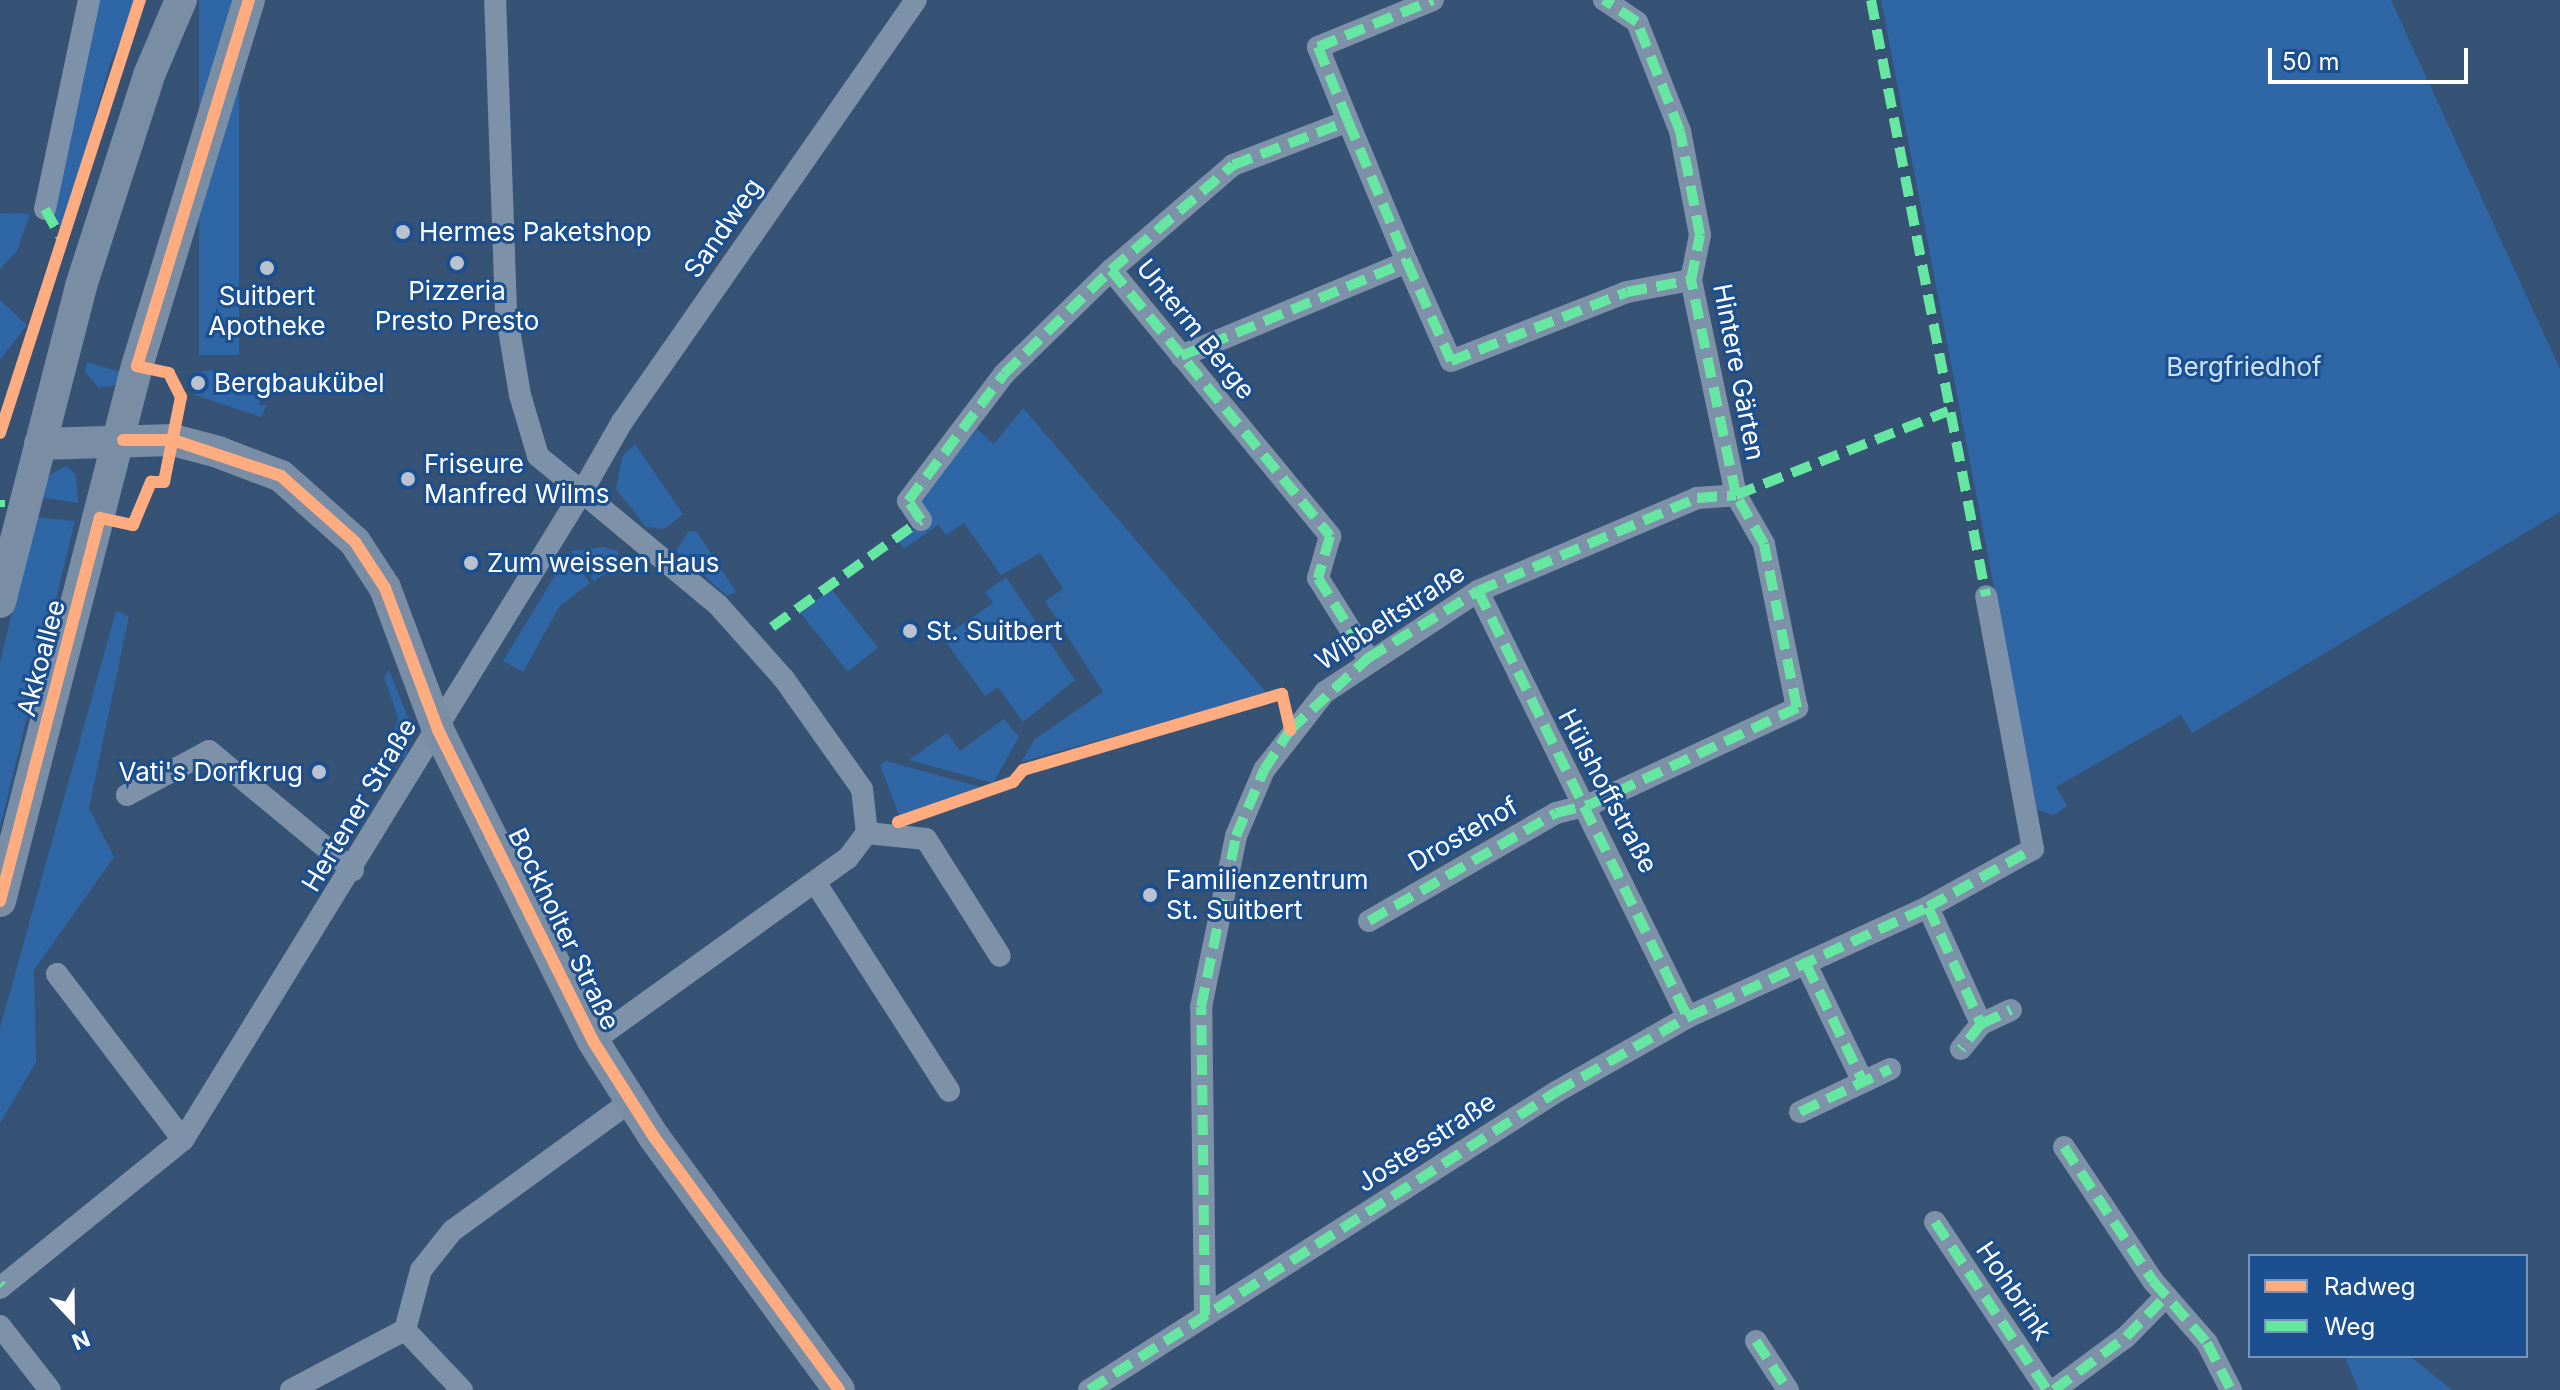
<!DOCTYPE html>
<meta charset="utf-8">
<style>
body{margin:0}
#map{position:relative;width:2560px;height:1390px;overflow:hidden;background:#365274;font-family:Inter,sans-serif}
div>[style]{position:absolute}
[style*='--x']{left:calc(var(--x)*1px);top:calc(var(--y)*1px);width:calc(var(--w)*1px);rotate:calc(var(--a)*1deg)}
.green>*{inset:0;background:#2f66a5;transform-origin:0 0}
.street>*{height:22px;margin:-11px;padding:0 11px;transform-origin:11px;border-radius:11px;background:#7d92a8}
.secondary>*{height:32px;margin:-16px;padding:0 16px;transform-origin:16px;border-radius:16px;background:#798da4}
.quiet>*{height:10px;margin-top:-5px;transform-origin:0;background:repeating-linear-gradient(90deg,#66e7a1 0 20px,transparent 0 30px)}
.cycleway>*{height:12px;margin:-6px;padding:0 6px;transform-origin:6px;border-radius:6px;background:#ffac80}
.dots>*{width:22px;height:22px;translate:-50% -50%;box-sizing:border-box;border:4px solid #1b4f8f;border-radius:50%}
span{translate:-50% -50%;white-space:nowrap;text-align:center;line-height:1.15;-webkit-text-stroke:6px #1b4f8f;paint-order:stroke}
.street-label{font-size:26px;color:#fff}
.poi-label{font-size:26px;color:#fff}
.left{translate:0 -50%;text-align:left}
.right{translate:-100% -50%;text-align:right}
.park-label{font-size:26px;color:#cfe3fa}
.legend{position:absolute;left:2248px;top:1254px;width:280px;height:104px;box-sizing:border-box;background:#1b4f8f;border:2px solid #7695bc;margin:0;padding:10px 14px;list-style:none;font-size:24px;color:#fff}
.legend li{display:flex;align-items:center;gap:16px;height:40px}
.legend b{width:40px;border:2px solid #7695bc}
.north{position:absolute;left:32px;top:1278px;width:80px;height:80px;-webkit-text-stroke:6px #1b4f8f;paint-order:stroke;rotate:158deg;font-size:22px;font-weight:700;line-height:32px;text-align:center;color:#fff}
.north::after{content:'';display:block;margin:auto;width:28px;height:36px;background:#fff;clip-path:polygon(50% 0,100% 100%,50% 72%,0 100%)}
.scale{position:absolute;left:2268px;top:48px;width:200px;height:36px;box-sizing:border-box;border:4px solid #fff;border-top:0;padding-left:10px;font-size:24px;line-height:28px;white-space:nowrap;color:#fff;-webkit-text-stroke:6px #1b4f8f;paint-order:stroke}
</style>
<div id="map">
<div class="green">
<div style="clip-path:polygon(95px 0,137px 0,109px 67px,63px 232px,51px 210px,84px 78px)"></div>
<div style="left:199px;top:0;width:40px;height:355px"></div>
<div style="clip-path:polygon(1881px 0,2391px 0,2560px 369px,2560px 512px,2192px 733px,2181px 715px,2056px 787px,2067px 806px,2054px 815px,2037px 810px)"></div>
<div style="clip-path:polygon(0 213px,30px 214px,17px 251px,0 269px)"></div>
<div style="clip-path:polygon(0 300px,27px 325px,0 360px)"></div>
<div style="clip-path:polygon(87px 362px,124px 373px,116px 385px,99px 388px,85px 372px)"></div>
<div style="clip-path:polygon(215px 370px,237px 389px,259px 393px,259px 405px,267px 405px,261px 417px,195px 395px,193px 372px)"></div>
<div style="clip-path:polygon(1023px 408px,1265px 691px,1266px 694px,1021px 762px,1035px 739px,1103px 692px,1045px 601px,1063px 589px,1040px 553px,1001px 575px,964px 523px,946px 535px,938px 525px,904px 549px,898px 541px,927px 520px,918px 503px,977px 429px,994px 444px)"></div>
<div style="clip-path:polygon(635px 444px,683px 514px,664px 529px,646px 527px,616px 489px,622px 457px)"></div>
<div style="clip-path:polygon(66px 466px,76px 475px,78px 503px,40px 497px,49px 475px)"></div>
<div style="clip-path:polygon(35px 517px,75px 521px,0 828px,0 662px)"></div>
<div style="clip-path:polygon(689px 531px,697px 532px,736px 592px,727px 596px,676px 551px)"></div>
<div style="clip-path:polygon(604px 547px,618px 551px,618px 565px,594px 581px,571px 551px)"></div>
<div style="clip-path:polygon(568px 554px,590px 583px,559px 607px,523px 672px,503px 661px)"></div>
<div style="clip-path:polygon(1006px 577px,1075px 680px,1023px 722px,998px 687px,985px 696px,943px 638px,993px 603px,985px 592px)"></div>
<div style="left:831px;top:589px;width:75px;height:39px;rotate:51deg"></div>
<div style="clip-path:polygon(116px 611px,129px 616px,89px 808px,114px 857px,34px 970px,36px 1062px,0 1123px,0 1028px)"></div>
<div style="clip-path:polygon(389px 670px,413px 730px,405px 759px,392px 740px,398px 718px,384px 677px)"></div>
<div style="clip-path:polygon(1004px 719px,1019px 737px,993px 783px,909px 760px,947px 733px,960px 751px)"></div>
<div style="clip-path:polygon(886px 761px,981px 787px,899px 815px,880px 765px)"></div>
<div style="clip-path:polygon(2344px 1356px,2410px 1356px,2452px 1390px,2359px 1390px)"></div>
</div>
<div class="street">
<div style="--x:1348;--y:121;--w:153;--a:67.3"></div>
<div style="--x:45;--y:209;--w:214;--a:-78.1"></div>
<div style="--x:1111;--y:270;--w:161;--a:-40.7"></div>
<div style="--x:1233;--y:165;--w:123;--a:-20.9"></div>
<div style="--x:1348;--y:121;--w:80;--a:-112.1"></div>
<div style="--x:1318;--y:47;--w:124;--a:-22.2"></div>
<div style="--x:1181;--y:356;--w:245;--a:-22.6"></div>
<div style="--x:1407;--y:262;--w:108;--a:66"></div>
<div style="--x:1451;--y:361;--w:189;--a:-21.4"></div>
<div style="--x:1627;--y:292;--w:65;--a:-10.6"></div>
<div style="--x:921;--y:520;--w:23;--a:-124"></div>
<div style="--x:908;--y:501;--w:159;--a:-52.9"></div>
<div style="--x:1004;--y:374;--w:149;--a:-44.2"></div>
<div style="--x:1111;--y:270;--w:345;--a:50.5"></div>
<div style="--x:1330;--y:536;--w:44;--a:105.9"></div>
<div style="--x:1318;--y:578;--w:94;--a:58"></div>
<div style="--x:1478;--y:591;--w:475;--a:63.8"></div>
<div style="--x:127;--y:795;--w:93;--a:-28.2"></div>
<div style="--x:209;--y:751;--w:187;--a:39.6"></div>
<div style="--x:867;--y:833;--w:59;--a:5.8"></div>
<div style="--x:926;--y:839;--w:138;--a:57.7"></div>
<div style="--x:815;--y:882;--w:248;--a:57.3"></div>
<div style="--x:1928;--y:907;--w:128;--a:65.6"></div>
<div style="--x:1981;--y:1024;--w:32;--a:129"></div>
<div style="--x:1369;--y:921;--w:216;--a:-30"></div>
<div style="--x:1556;--y:813;--w:34;--a:-14"></div>
<div style="--x:1589;--y:805;--w:230;--a:-25"></div>
<div style="--x:1797;--y:708;--w:167;--a:-101.4"></div>
<div style="--x:1764;--y:544;--w:56;--a:-119.7"></div>
<div style="--x:1736;--y:495;--w:220;--a:-101.8"></div>
<div style="--x:1691;--y:280;--w:46;--a:-78.7"></div>
<div style="--x:1700;--y:235;--w:106;--a:-100.9"></div>
<div style="--x:1680;--y:131;--w:117;--a:-111.5"></div>
<div style="--x:1637;--y:22;--w:40;--a:-146"></div>
<div style="--x:1806;--y:964;--w:131;--a:64.2"></div>
<div style="--x:57;--y:974;--w:208;--a:52.8"></div>
<div style="--x:1981;--y:1024;--w:33;--a:-25"></div>
<div style="--x:593;--y:1041;--w:314;--a:-35.7"></div>
<div style="--x:848;--y:858;--w:31;--a:-53"></div>
<div style="--x:867;--y:833;--w:44;--a:-96.5"></div>
<div style="--x:862;--y:789;--w:135;--a:-125.3"></div>
<div style="--x:784;--y:679;--w:99;--a:-131.7"></div>
<div style="--x:718;--y:605;--w:177;--a:-140.3"></div>
<div style="--x:582;--y:492;--w:81;--a:-60.3"></div>
<div style="--x:622;--y:422;--w:514;--a:-55.14"></div>
<div style="--x:1800;--y:1112;--w:100;--a:-25.5"></div>
<div style="--x:2064;--y:1147;--w:161;--a:56.4"></div>
<div style="--x:2153;--y:1281;--w:82;--a:48.9"></div>
<div style="--x:2207;--y:1343;--w:53;--a:62.9"></div>
<div style="--x:1935;--y:1222;--w:202;--a:56.3"></div>
<div style="--x:0;--y:1288;--w:235;--a:-39"></div>
<div style="--x:183;--y:1140;--w:761;--a:-58.38"></div>
<div style="--x:582;--y:492;--w:57;--a:-140.7"></div>
<div style="--x:538;--y:456;--w:64;--a:-106.4"></div>
<div style="--x:520;--y:395;--w:85;--a:-99.5"></div>
<div style="--x:506;--y:311;--w:311;--a:-92"></div>
<div style="--x:1205;--y:1315;--w:308;--a:-90.7"></div>
<div style="--x:1201;--y:1007;--w:175;--a:-78.4"></div>
<div style="--x:1236;--y:836;--w:72;--a:-67"></div>
<div style="--x:1264;--y:770;--w:99;--a:-52"></div>
<div style="--x:1325;--y:692;--w:183;--a:-33.4"></div>
<div style="--x:1478;--y:591;--w:238;--a:-23"></div>
<div style="--x:1697;--y:498;--w:39;--a:-4"></div>
<div style="--x:0;--y:1326;--w:81;--a:52"></div>
<div style="--x:1756;--y:1341;--w:59;--a:56.9"></div>
<div style="--x:291;--y:1390;--w:129;--a:-27.8"></div>
<div style="--x:462;--y:1390;--w:83;--a:-133.5"></div>
<div style="--x:405;--y:1330;--w:62;--a:-75.1"></div>
<div style="--x:421;--y:1270;--w:50;--a:-51.5"></div>
<div style="--x:452;--y:1231;--w:221;--a:-36"></div>
<div style="--x:1089;--y:1390;--w:554;--a:-32.54"></div>
<div style="--x:1556;--y:1092;--w:152;--a:-29.6"></div>
<div style="--x:1688;--y:1017;--w:264;--a:-24.6"></div>
<div style="--x:1928;--y:907;--w:120;--a:-28.9"></div>
<div style="--x:2033;--y:849;--w:257;--a:-100.5"></div>
<div style="--x:2054;--y:1390;--w:89;--a:-36.4"></div>
<div style="--x:2126;--y:1337;--w:57;--a:-45.7"></div>
</div>
<div class="secondary">
<div style="--x:40;--y:444;--w:133;--a:-1.7"></div>
<div style="--x:173;--y:440;--w:47;--a:14.9"></div>
<div style="--x:218;--y:452;--w:67;--a:20.9"></div>
<div style="--x:281;--y:476;--w:99;--a:41.7"></div>
<div style="--x:355;--y:542;--w:55;--a:56.9"></div>
<div style="--x:385;--y:588;--w:152;--a:69.5"></div>
<div style="--x:438;--y:730;--w:347;--a:63.5"></div>
<div style="--x:593;--y:1041;--w:114;--a:57.6"></div>
<div style="--x:654;--y:1137;--w:313;--a:53.8"></div>
<div style="--x:0;--y:602;--w:326;--a:-75.6"></div>
<div style="--x:81;--y:286;--w:222;--a:-72.1"></div>
<div style="--x:149;--y:75;--w:82;--a:-66.9"></div>
<div style="--x:0;--y:901;--w:552;--a:-75.64"></div>
<div style="--x:137;--y:366;--w:383;--a:-73"></div>
</div>
<div class="quiet">
<div style="--x:1871;--y:0;--w:607;--a:79.08"></div>
<div style="--x:1348;--y:121;--w:153;--a:67.3"></div>
<div style="--x:45;--y:209;--w:35;--a:61"></div>
<div style="--x:1111;--y:270;--w:161;--a:-40.7"></div>
<div style="--x:1233;--y:165;--w:123;--a:-20.9"></div>
<div style="--x:1348;--y:121;--w:80;--a:-112.1"></div>
<div style="--x:1318;--y:47;--w:124;--a:-22.2"></div>
<div style="--x:1181;--y:356;--w:245;--a:-22.6"></div>
<div style="--x:1407;--y:262;--w:108;--a:66"></div>
<div style="--x:1451;--y:361;--w:189;--a:-21.4"></div>
<div style="--x:1627;--y:292;--w:65;--a:-10.6"></div>
<div style="--x:0;--y:500;--w:7;--a:90"></div>
<div style="--x:1478;--y:591;--w:475;--a:63.8"></div>
<div style="--x:772;--y:627;--w:183;--a:-35.7"></div>
<div style="--x:921;--y:520;--w:23;--a:-124"></div>
<div style="--x:908;--y:501;--w:159;--a:-52.9"></div>
<div style="--x:1004;--y:374;--w:149;--a:-44.2"></div>
<div style="--x:1111;--y:270;--w:345;--a:50.5"></div>
<div style="--x:1330;--y:536;--w:44;--a:105.9"></div>
<div style="--x:1318;--y:578;--w:94;--a:58"></div>
<div style="--x:1928;--y:907;--w:128;--a:65.6"></div>
<div style="--x:1981;--y:1024;--w:32;--a:129"></div>
<div style="--x:1369;--y:921;--w:216;--a:-30"></div>
<div style="--x:1556;--y:813;--w:34;--a:-14"></div>
<div style="--x:1589;--y:805;--w:230;--a:-25"></div>
<div style="--x:1797;--y:708;--w:167;--a:-101.4"></div>
<div style="--x:1764;--y:544;--w:56;--a:-119.7"></div>
<div style="--x:1736;--y:495;--w:220;--a:-101.8"></div>
<div style="--x:1691;--y:280;--w:46;--a:-78.7"></div>
<div style="--x:1700;--y:235;--w:106;--a:-100.9"></div>
<div style="--x:1680;--y:131;--w:117;--a:-111.5"></div>
<div style="--x:1637;--y:22;--w:40;--a:-146"></div>
<div style="--x:1806;--y:964;--w:131;--a:64.2"></div>
<div style="--x:1981;--y:1024;--w:33;--a:-25"></div>
<div style="--x:1800;--y:1112;--w:100;--a:-25.5"></div>
<div style="--x:2064;--y:1147;--w:161;--a:56.4"></div>
<div style="--x:2153;--y:1281;--w:82;--a:48.9"></div>
<div style="--x:2207;--y:1343;--w:53;--a:62.9"></div>
<div style="--x:1935;--y:1222;--w:202;--a:56.3"></div>
<div style="--x:0;--y:1284;--w:3;--a:45"></div>
<div style="--x:1205;--y:1315;--w:308;--a:-90.7"></div>
<div style="--x:1201;--y:1007;--w:175;--a:-78.4"></div>
<div style="--x:1236;--y:836;--w:72;--a:-67"></div>
<div style="--x:1264;--y:770;--w:48;--a:-57"></div>
<div style="--x:1290;--y:730;--w:106;--a:-42.7"></div>
<div style="--x:1368;--y:658;--w:129;--a:-31.3"></div>
<div style="--x:1478;--y:591;--w:238;--a:-23"></div>
<div style="--x:1697;--y:498;--w:39;--a:-4"></div>
<div style="--x:1736;--y:495;--w:228;--a:-21.6"></div>
<div style="--x:1756;--y:1341;--w:59;--a:56.9"></div>
<div style="--x:1089;--y:1390;--w:554;--a:-32.54"></div>
<div style="--x:1556;--y:1092;--w:152;--a:-29.6"></div>
<div style="--x:1688;--y:1017;--w:264;--a:-24.6"></div>
<div style="--x:1928;--y:907;--w:120;--a:-28.9"></div>
<div style="--x:2054;--y:1390;--w:89;--a:-36.4"></div>
<div style="--x:2126;--y:1337;--w:57;--a:-45.7"></div>
</div>
<div class="cycleway">
<div style="--x:0;--y:433;--w:455;--a:-72.1"></div>
<div style="--x:123;--y:440;--w:50;--a:0"></div>
<div style="--x:173;--y:440;--w:114;--a:18.4"></div>
<div style="--x:281;--y:476;--w:99;--a:41.7"></div>
<div style="--x:355;--y:542;--w:55;--a:56.9"></div>
<div style="--x:385;--y:588;--w:152;--a:69.5"></div>
<div style="--x:438;--y:730;--w:347;--a:63.5"></div>
<div style="--x:593;--y:1041;--w:114;--a:57.6"></div>
<div style="--x:654;--y:1137;--w:313;--a:53.8"></div>
<div style="--x:898;--y:822;--w:122;--a:-19.2"></div>
<div style="--x:1013;--y:782;--w:16;--a:-50"></div>
<div style="--x:1023;--y:770;--w:270;--a:-16.4"></div>
<div style="--x:1282;--y:694;--w:37;--a:77"></div>
<div style="--x:0;--y:901;--w:396;--a:-75.4"></div>
<div style="--x:100;--y:518;--w:34;--a:12"></div>
<div style="--x:133;--y:525;--w:47;--a:-67.3"></div>
<div style="--x:151;--y:482;--w:13;--a:0"></div>
<div style="--x:164;--y:482;--w:87;--a:-78.7"></div>
<div style="--x:181;--y:397;--w:27;--a:-117"></div>
<div style="--x:169;--y:373;--w:33;--a:-168"></div>
<div style="--x:137;--y:366;--w:383;--a:-73"></div>
</div>
<div class="dots">
<div style="left:403px;top:232px;background:#b9c2ce"></div>
<div style="left:457px;top:263px;background:#b9c2ce"></div>
<div style="left:267px;top:268px;background:#b9c2ce"></div>
<div style="left:198px;top:383px;background:#b9c2ce"></div>
<div style="left:408px;top:479px;background:#b9c2ce"></div>
<div style="left:471px;top:563px;background:#b9c2ce"></div>
<div style="left:910px;top:631px;background:#b9c2ce"></div>
<div style="left:319px;top:772px;background:#b9c2ce"></div>
<div style="left:1150px;top:895px;background:#b9c2ce"></div>
</div>
<div class="street-label">
<span style="left:723px;top:228px;rotate:-55deg">Sandweg</span>
<span style="left:1196px;top:329px;rotate:51deg">Unterm Berge</span>
<span style="left:1739px;top:372px;rotate:79deg">Hintere Gärten</span>
<span style="left:1390px;top:617px;rotate:-33deg">Wibbeltstraße</span>
<span style="left:41px;top:658px;rotate:-75deg">Akkoallee</span>
<span style="left:1608px;top:791px;rotate:62deg">Hülshoffstraße</span>
<span style="left:359px;top:805px;rotate:-59deg">Hertener Straße</span>
<span style="left:1463px;top:834px;rotate:-30deg">Drostehof</span>
<span style="left:564px;top:929px;rotate:64deg">Bockholter Straße</span>
<span style="left:1426px;top:1142px;rotate:-33deg">Jostesstraße</span>
<span style="left:2014px;top:1291px;rotate:56deg">Hohbrink</span>
</div>
<div class="poi-label">
<span class="left" style="left:419px;top:232px">Hermes Paketshop</span>
<span style="left:457px;top:306px">Pizzeria<br>Presto Presto</span>
<span style="left:267px;top:311px">Suitbert<br>Apotheke</span>
<span class="left" style="left:214px;top:383px">Bergbaukübel</span>
<span class="left" style="left:424px;top:479px">Friseure<br>Manfred Wilms</span>
<span class="left" style="left:487px;top:563px">Zum weissen Haus</span>
<span class="left" style="left:926px;top:631px">St. Suitbert</span>
<span class="right" style="left:303px;top:772px">Vati's Dorfkrug</span>
<span class="left" style="left:1166px;top:895px">Familienzentrum<br>St. Suitbert</span>
</div>
<div class="park-label">
<span style="left:2244px;top:367px">Bergfriedhof</span>
</div>
<ul class="legend">
<li><b style="height:10px;background:#ffac80"></b>Radweg</li>
<li><b style="height:10px;background:#66e7a1"></b>Weg</li>
</ul>
<div class="north">N</div>
<div class="scale">50 m</div>
</div>
